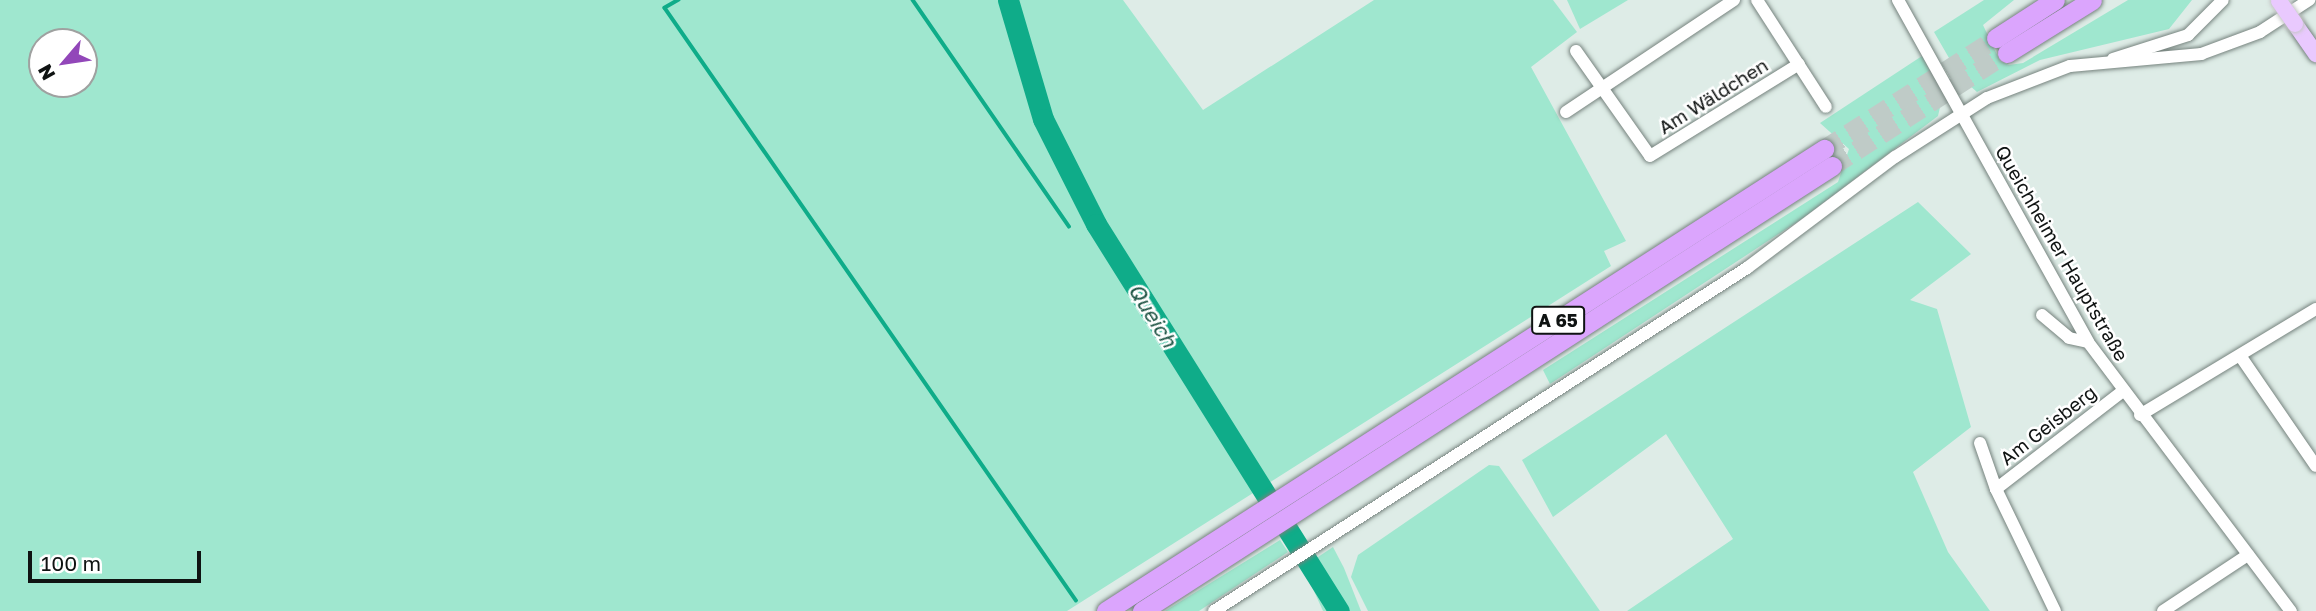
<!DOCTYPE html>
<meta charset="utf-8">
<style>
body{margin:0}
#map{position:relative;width:2316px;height:611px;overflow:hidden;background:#deece7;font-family:"Golos Text",sans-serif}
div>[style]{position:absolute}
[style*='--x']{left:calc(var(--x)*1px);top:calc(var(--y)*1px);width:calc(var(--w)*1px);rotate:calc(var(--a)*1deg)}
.green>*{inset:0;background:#9fe7cf}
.stream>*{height:3.5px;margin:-1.75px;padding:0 1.75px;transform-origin:1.75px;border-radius:1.75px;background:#0fac89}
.river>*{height:21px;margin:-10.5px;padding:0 10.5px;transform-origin:10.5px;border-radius:10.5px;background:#0fac89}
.highway-tunnel>*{height:19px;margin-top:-9.5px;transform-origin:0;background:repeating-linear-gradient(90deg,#bfcbc7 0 19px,transparent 0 29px)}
.roads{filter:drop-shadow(0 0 2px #76837e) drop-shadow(0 0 2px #76837e)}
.minor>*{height:12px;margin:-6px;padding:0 6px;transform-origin:6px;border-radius:6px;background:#fff}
.major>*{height:16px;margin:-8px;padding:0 8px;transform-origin:8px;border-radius:8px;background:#e9c9fe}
.highway>*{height:19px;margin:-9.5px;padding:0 9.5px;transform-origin:9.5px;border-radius:9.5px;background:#dba5fd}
.bridges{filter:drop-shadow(0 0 2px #c5c6c6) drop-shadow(0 0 2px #c5c6c6)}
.major-bridge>*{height:16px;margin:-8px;padding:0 8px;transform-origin:8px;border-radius:8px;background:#e9c9fe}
span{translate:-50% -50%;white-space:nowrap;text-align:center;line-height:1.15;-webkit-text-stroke:5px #fff;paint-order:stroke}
.shield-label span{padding:2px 5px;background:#fff;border:2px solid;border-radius:5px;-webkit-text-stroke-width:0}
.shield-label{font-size:18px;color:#0f1312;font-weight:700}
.street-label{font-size:19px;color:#0f1312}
.water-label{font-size:21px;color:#1f5545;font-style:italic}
.north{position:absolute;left:28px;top:28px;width:70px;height:70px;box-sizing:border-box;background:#fff;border:2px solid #9fa1a0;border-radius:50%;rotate:241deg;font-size:19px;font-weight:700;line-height:28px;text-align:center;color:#0f1312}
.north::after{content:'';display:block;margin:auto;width:24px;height:32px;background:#9247b9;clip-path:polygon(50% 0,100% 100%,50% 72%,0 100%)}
.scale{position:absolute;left:28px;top:551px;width:173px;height:32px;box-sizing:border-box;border:4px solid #0f1312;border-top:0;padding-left:9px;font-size:21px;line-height:24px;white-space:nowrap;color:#0f1312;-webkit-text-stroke:5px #fff;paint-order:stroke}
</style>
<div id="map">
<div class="green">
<div style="clip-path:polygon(evenodd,0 0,1123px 0,1203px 110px,1374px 0,1553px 0,1577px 32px,1531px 67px,1626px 241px,1604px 251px,1611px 266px,1067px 611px,0 611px,0 0,84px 42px,84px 84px,42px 84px,42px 42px,84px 42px)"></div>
<div style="clip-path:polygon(1567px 0,1628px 0,1580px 29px)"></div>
<div style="clip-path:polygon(1984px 0,2014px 0,1983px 25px,2000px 61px,2009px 65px,2023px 63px,2128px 0,2192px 0,2169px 29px,2040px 60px,1977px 92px,1960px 77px,1934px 32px)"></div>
<div style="clip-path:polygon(1922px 56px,1943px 94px,1938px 116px,1803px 218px,1550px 384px,1543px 370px,1838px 182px,1849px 149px,1820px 123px)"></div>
<div style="clip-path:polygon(1918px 202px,1971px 254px,1910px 300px,1937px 309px,1971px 427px,1913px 472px,1948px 552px,1990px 611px,1627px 611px,1733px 539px,1666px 434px,1553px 517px,1522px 460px)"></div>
<div style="clip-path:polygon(1489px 465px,1499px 466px,1600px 611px,1368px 611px,1351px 577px,1358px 555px)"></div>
<div style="clip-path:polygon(1280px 540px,1288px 552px,1199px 611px,1165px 611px)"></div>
<div style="clip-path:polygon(1333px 547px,1344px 568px,1361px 611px,1323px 611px,1303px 567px)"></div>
</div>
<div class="stream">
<div style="--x:679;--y:0;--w:16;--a:150"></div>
<div style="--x:665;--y:8;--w:721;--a:55.23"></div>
<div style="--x:913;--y:0;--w:275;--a:55.4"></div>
</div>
<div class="river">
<div style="--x:1008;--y:0;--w:124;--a:73.6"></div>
<div style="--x:1043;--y:119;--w:118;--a:63.2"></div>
<div style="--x:1096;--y:224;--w:457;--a:57.9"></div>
</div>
<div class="highway-tunnel">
<div style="--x:1824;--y:149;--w:205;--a:-32.8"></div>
<div style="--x:1832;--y:166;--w:208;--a:-32.9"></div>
</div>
<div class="roads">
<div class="minor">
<div style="--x:1757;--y:0;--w:127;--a:57.2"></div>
<div style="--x:1898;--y:0;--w:391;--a:60.9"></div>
<div style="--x:2088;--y:342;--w:337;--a:53"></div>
<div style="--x:1576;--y:51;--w:128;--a:54.8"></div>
<div style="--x:1650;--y:156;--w:175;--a:-31.7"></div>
<div style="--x:2113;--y:59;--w:79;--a:-17.7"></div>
<div style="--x:2188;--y:35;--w:49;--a:-45"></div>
<div style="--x:1566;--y:112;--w:202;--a:-33.7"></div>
<div style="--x:2042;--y:315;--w:35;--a:40"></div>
<div style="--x:2069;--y:338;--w:19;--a:12"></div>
<div style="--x:2241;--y:357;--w:132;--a:55.5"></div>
<div style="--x:2140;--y:415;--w:205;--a:-31.1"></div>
<div style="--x:1980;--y:443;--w:49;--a:70.8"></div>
<div style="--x:1214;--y:611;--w:634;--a:-32.76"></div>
<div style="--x:1747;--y:268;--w:185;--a:-36.9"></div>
<div style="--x:1895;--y:157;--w:109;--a:-32.7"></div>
<div style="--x:1987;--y:98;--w:89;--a:-21.1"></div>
<div style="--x:2070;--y:66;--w:132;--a:-5.2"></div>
<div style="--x:2201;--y:54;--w:63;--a:-20.4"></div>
<div style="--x:2260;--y:32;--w:59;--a:-33.1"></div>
<div style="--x:2055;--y:611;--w:136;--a:-115.8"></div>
<div style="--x:1996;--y:489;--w:160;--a:-37.7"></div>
<div style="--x:2163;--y:611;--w:102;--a:-33.4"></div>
</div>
<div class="major">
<div style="--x:2295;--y:24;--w:37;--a:55"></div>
</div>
<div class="highway">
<div style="--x:1996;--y:38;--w:70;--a:-32.8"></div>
<div style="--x:2007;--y:53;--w:100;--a:-31.9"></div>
<div style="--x:1106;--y:611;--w:854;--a:-32.76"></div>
<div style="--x:1142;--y:611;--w:821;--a:-32.82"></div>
</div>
</div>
<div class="bridges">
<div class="major-bridge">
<div style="--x:2279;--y:1;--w:28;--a:55"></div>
</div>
</div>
<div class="shield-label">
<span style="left:1558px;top:320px">A 65</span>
</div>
<div class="street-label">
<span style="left:1713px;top:96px;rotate:-32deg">Am Wäldchen</span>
<span style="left:2062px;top:253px;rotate:60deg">Queichheimer Hauptstraße</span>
<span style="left:2048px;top:425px;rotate:-38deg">Am Geisberg</span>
</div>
<div class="water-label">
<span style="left:1153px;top:315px;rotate:58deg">Queich</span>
</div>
<div class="north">N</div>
<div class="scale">100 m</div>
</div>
